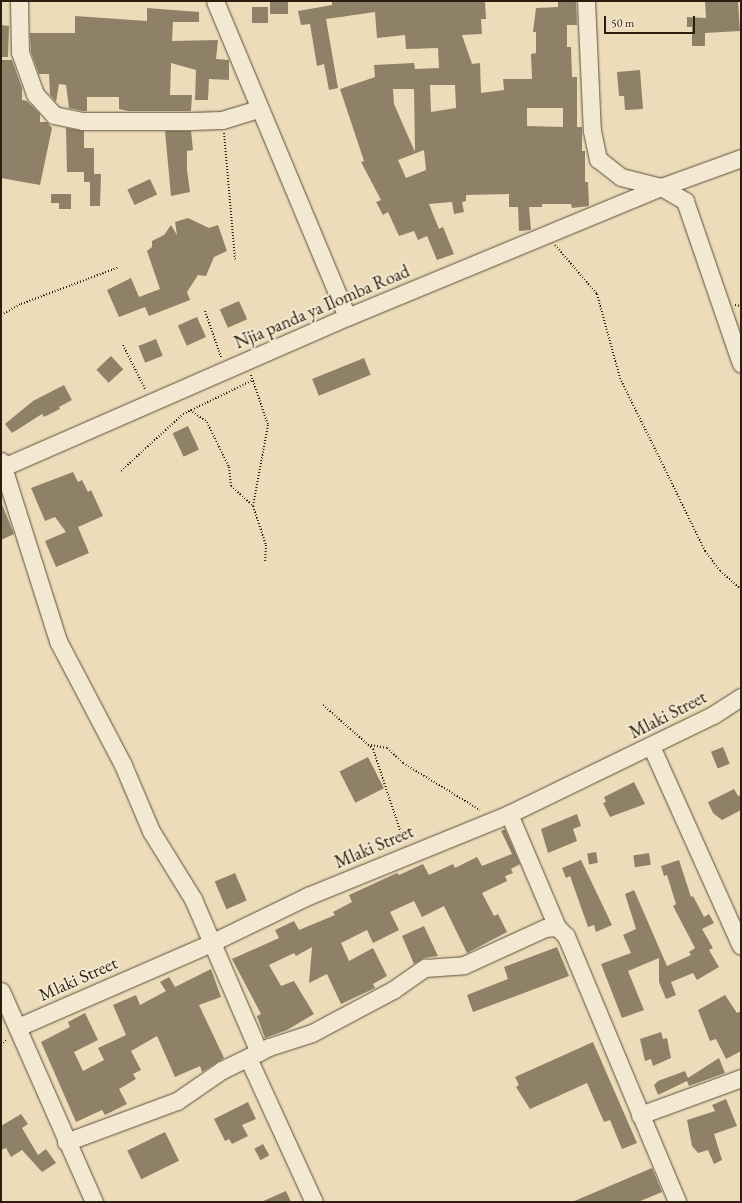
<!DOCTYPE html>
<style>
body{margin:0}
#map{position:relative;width:742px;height:1203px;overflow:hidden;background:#ecdcb9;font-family:"EB Garamond",serif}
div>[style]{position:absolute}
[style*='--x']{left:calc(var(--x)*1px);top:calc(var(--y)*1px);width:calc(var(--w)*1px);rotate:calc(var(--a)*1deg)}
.building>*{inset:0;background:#8f8167;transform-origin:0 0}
.path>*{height:2px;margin-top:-1px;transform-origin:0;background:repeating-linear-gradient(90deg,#2a1f0e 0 1px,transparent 0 3px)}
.roads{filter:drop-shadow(0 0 1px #5a4e39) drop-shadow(0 0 1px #5a4e39)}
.minor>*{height:17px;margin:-8.5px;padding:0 8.5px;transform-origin:8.5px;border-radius:8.5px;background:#f3e8d2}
span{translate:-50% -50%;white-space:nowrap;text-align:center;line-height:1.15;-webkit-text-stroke:4px #f3e8d2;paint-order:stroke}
.street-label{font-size:18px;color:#2a1f0e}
.frame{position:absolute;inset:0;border:2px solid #2a1f0e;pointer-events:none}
.scale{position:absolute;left:604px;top:16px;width:91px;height:18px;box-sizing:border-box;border:2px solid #2a1f0e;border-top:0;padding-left:5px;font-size:12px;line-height:14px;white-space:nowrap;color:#2a1f0e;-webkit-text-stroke:3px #f3e8d2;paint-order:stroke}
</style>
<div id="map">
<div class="building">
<div style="left:270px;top:1px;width:18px;height:13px"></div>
<div style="clip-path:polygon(evenodd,332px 1px,485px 2px,486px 19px,481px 19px,482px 34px,462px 35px,472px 64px,480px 63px,481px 93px,504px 90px,503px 79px,532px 79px,531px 54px,536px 53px,536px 32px,533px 32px,536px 8px,558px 7px,558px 1px,576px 1px,577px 25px,567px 25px,567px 47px,571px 47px,572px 77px,577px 77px,577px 127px,582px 127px,582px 151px,585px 151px,585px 182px,588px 182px,589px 206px,572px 208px,571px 204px,542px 204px,542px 207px,529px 207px,531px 230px,519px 231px,518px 207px,509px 207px,509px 194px,466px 195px,466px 201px,462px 202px,464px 212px,454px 214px,452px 202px,429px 204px,439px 229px,443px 227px,454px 254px,437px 260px,427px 236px,418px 240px,414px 231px,399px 236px,388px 212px,383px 215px,376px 202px,381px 200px,361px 162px,364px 161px,340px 89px,375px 77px,374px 65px,414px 63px,415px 69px,439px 68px,438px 48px,406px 49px,405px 35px,377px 38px,375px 12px,326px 19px,338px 88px,329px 90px,324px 64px,317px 66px,310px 24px,301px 25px,298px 11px,332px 5px,332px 1px,430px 85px,455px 85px,456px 108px,431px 112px,430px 85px,332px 1px,393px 89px,414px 89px,415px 152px,394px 104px,393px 89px,332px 1px,527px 108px,563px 108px,563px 127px,527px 126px,527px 108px,332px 1px,424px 150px,426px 170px,406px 178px,398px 160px,424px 150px)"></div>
<div style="clip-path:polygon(705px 1px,738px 1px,740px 31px,705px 33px,705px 46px,692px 46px,692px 27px,687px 27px,687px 17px,706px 18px)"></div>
<div style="left:252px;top:7px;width:16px;height:16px"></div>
<div style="clip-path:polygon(147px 8px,199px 12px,199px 22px,173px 22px,172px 41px,218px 40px,216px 59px,229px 60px,229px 80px,209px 79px,208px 100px,195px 100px,196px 70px,171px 63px,170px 95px,192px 95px,191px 111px,128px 111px,119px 109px,119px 97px,87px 97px,87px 111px,83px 111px,69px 108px,66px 85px,59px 84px,56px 102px,50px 95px,49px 74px,39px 74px,31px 52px,30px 33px,75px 33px,75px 16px,147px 21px)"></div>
<div style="clip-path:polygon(1px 25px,9px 26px,8px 57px,1px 57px)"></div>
<div style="clip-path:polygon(1px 60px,12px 60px,22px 88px,22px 100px,27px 101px,40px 114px,40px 122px,47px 122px,52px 128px,40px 185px,1px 178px)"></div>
<div style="clip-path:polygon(640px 70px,643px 109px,625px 110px,624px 96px,619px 96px,617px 72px)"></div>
<div style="clip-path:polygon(66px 128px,84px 131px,84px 148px,94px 148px,94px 174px,101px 174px,100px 206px,90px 206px,90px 182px,84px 182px,84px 172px,67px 172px)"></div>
<div style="clip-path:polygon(165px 131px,191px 131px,193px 150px,187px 151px,187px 170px,190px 192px,171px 196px)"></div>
<div style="left:150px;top:179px;width:17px;height:25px;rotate:65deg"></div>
<div style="clip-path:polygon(51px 194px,71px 194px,71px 209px,59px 209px,59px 203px,51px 203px)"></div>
<div style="clip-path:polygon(188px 218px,209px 228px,218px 225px,227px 251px,214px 257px,206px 276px,198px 275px,187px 292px,190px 300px,149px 316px,145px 307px,119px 317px,107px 290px,131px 278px,139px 297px,160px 289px,147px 251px,152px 247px,152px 241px,164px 235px,171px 225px,177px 235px,175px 222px)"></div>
<div style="left:239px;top:301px;width:20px;height:21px;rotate:66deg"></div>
<div style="left:197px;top:317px;width:22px;height:21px;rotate:66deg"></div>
<div style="left:156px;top:339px;width:18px;height:19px;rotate:68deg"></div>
<div style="left:111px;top:356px;width:18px;height:20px;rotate:47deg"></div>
<div style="left:364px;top:358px;width:18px;height:56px;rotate:68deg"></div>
<div style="clip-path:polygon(64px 385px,72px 400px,59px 407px,60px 409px,44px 417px,42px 414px,12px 433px,5px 424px,33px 401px)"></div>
<div style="left:188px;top:426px;width:26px;height:17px;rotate:65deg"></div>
<div style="clip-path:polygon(73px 472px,78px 482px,82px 480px,88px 492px,91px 490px,103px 516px,78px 527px,89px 553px,56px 567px,45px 541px,66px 532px,55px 517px,45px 521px,31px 488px)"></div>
<div style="clip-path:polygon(1px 502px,14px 534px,1px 540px)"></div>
<div style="left:723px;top:747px;width:18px;height:13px;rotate:68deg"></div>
<div style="left:368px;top:757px;width:35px;height:32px;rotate:63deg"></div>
<div style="clip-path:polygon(634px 782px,645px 804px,610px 817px,603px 803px,606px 802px,604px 797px)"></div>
<div style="clip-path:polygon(734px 789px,738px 796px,741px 795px,741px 810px,722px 820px,713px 813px,708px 802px)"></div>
<div style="clip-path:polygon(577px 814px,581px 826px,573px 829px,577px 841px,548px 853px,541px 829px)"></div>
<div style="clip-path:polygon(505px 829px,520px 864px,511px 869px,513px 873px,505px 876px,507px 881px,482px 893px,494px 916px,498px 914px,507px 932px,467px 953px,444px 906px,422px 917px,414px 901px,390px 912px,399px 930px,373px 943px,367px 930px,341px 943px,349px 961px,373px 948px,387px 976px,373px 984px,375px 988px,341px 1004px,327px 974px,309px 983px,312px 947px,296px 956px,294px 953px,269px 965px,281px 986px,294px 981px,314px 1014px,287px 1030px,265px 1038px,257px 1016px,261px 1014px,232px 959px,279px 938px,275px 930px,294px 921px,299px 930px,335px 915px,333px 912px,352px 902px,349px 895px,397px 873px,399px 875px,423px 864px,429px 875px,453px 864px,455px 868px,477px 857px,482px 866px,512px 854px,501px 831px)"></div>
<div style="left:596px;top:852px;width:11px;height:9px;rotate:80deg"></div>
<div style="left:649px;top:853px;width:12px;height:16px;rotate:81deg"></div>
<div style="clip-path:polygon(581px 860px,612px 925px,596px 932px,594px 925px,588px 927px,570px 876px,566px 878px,562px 868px)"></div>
<div style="clip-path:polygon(679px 860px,691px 897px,693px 896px,704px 917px,709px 914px,714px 923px,702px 929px,713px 948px,709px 950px,719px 967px,697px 980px,693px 973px,671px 982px,676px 995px,666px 999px,659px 982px,659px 958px,628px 971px,644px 1010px,622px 1018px,601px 964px,631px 953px,623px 935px,636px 929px,625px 894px,634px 890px,667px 966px,691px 955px,689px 952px,695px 948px,673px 906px,676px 904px,667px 875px,664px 876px,661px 866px)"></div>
<div style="left:235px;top:873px;width:30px;height:22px;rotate:67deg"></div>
<div style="clip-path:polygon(424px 926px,438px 956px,424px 958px,414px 964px,402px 936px)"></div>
<div style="clip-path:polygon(557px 947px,569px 976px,473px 1012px,467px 995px,508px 979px,504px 967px)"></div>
<div style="clip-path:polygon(211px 969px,221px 997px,199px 1005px,224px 1058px,202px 1072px,200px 1066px,175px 1077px,157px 1036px,131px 1051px,141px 1070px,133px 1074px,136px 1079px,119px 1089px,127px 1104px,105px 1115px,102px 1110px,76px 1122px,41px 1042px,70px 1027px,68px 1022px,85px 1013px,98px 1040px,74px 1052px,83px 1071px,104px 1060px,98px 1048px,126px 1035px,113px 1005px,136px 995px,140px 1005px,166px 991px,160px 982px,169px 977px,175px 987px)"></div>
<div style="clip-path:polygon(725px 995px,737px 1013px,741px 1011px,741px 1051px,726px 1059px,716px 1039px,710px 1041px,698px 1010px)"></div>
<div style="clip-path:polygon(661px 1032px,663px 1039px,667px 1038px,671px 1058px,653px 1066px,651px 1059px,645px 1061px,640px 1039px)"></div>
<div style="clip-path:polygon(593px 1042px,637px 1143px,622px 1149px,610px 1120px,604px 1122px,587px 1083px,530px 1109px,516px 1087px,519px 1085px,515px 1077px)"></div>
<div style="clip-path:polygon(719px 1058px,725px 1073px,689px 1086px,687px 1081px,658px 1095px,654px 1085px,658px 1081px,685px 1071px,688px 1078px)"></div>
<div style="clip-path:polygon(726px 1099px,737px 1126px,714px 1134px,722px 1160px,714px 1164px,708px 1150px,698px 1153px,692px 1146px,687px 1120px,715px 1111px,712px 1105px)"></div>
<div style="clip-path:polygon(248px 1102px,256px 1119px,242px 1125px,248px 1136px,232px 1144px,229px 1139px,225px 1141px,214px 1119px)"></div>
<div style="clip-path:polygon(21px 1114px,28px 1124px,22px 1128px,38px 1155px,46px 1149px,56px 1163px,42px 1172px,22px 1150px,11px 1157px,6px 1148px,1px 1150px,1px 1126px)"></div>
<div style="left:165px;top:1132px;width:32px;height:42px;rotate:64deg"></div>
<div style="left:263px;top:1144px;width:13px;height:10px;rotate:61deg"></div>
<div style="clip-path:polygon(652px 1168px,662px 1192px,638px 1202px,572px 1202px)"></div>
<div style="clip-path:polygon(286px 1191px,291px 1202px,261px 1202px)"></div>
</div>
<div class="path">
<div style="--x:224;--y:133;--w:127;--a:85"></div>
<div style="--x:555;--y:245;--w:65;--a:49.4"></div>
<div style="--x:597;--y:294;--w:87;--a:74.7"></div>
<div style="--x:620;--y:378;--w:193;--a:63.8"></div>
<div style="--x:705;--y:551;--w:25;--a:53"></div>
<div style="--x:720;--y:571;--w:28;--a:41"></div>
<div style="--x:735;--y:305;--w:6;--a:9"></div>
<div style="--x:205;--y:311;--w:49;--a:70.8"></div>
<div style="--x:1;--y:315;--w:23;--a:-29"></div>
<div style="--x:21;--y:304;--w:103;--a:-20.6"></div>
<div style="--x:123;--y:345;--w:49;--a:63.4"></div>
<div style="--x:251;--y:375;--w:53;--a:71.2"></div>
<div style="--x:268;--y:425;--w:82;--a:100.5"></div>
<div style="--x:253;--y:506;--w:41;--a:71.6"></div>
<div style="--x:266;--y:545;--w:17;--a:93"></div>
<div style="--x:190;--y:410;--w:21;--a:35"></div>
<div style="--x:207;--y:422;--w:50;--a:63.9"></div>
<div style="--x:229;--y:467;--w:19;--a:84"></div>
<div style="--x:231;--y:486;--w:30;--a:42"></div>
<div style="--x:121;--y:471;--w:84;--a:-42.6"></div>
<div style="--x:183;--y:414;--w:78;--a:-25.9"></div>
<div style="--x:323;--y:705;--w:67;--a:41.3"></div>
<div style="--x:373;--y:749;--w:98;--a:71.6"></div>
<div style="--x:371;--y:745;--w:16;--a:11"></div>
<div style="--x:387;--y:748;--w:22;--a:43"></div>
<div style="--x:403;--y:763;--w:90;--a:31.4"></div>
<div style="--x:1;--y:1045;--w:8;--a:-45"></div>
</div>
<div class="roads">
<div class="minor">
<div style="--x:19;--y:1;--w:51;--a:88.9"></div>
<div style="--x:20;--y:52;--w:45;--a:70.3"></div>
<div style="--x:35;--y:94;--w:28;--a:48"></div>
<div style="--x:54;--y:115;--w:29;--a:12"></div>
<div style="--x:82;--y:121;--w:109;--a:0"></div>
<div style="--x:191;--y:121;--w:31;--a:-2"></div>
<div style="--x:222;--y:120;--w:38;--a:-17"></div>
<div style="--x:215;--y:1;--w:342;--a:67.3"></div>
<div style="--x:586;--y:1;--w:130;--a:87.4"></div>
<div style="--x:592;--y:131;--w:29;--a:78"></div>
<div style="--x:598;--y:159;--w:29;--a:38"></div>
<div style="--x:621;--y:177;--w:41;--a:14"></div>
<div style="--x:661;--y:187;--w:28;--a:30"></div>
<div style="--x:685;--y:201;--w:172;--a:71"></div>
<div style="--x:1;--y:461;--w:189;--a:72.4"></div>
<div style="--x:58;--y:641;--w:140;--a:62.3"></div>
<div style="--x:123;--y:765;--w:72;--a:67"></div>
<div style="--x:151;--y:831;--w:80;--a:58.3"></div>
<div style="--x:193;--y:899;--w:167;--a:66.7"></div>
<div style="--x:1;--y:468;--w:378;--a:-23.6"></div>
<div style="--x:347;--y:317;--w:340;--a:-22.5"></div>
<div style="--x:661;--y:187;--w:85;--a:-19.9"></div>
<div style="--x:651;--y:746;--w:219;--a:65.8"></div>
<div style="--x:509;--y:814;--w:123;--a:67"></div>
<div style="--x:1;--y:991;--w:231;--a:66.2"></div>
<div style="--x:18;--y:1027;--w:210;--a:-23.5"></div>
<div style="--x:211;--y:943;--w:108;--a:-25.9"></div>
<div style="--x:308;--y:896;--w:217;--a:-22.2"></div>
<div style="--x:509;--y:814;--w:227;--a:-25.9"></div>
<div style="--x:713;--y:715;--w:33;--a:-33"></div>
<div style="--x:248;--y:1058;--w:158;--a:65.4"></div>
<div style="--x:640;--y:1115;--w:108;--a:-20.1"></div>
<div style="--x:66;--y:1142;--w:118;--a:-20.3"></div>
<div style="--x:177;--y:1101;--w:55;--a:-34.6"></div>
<div style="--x:222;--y:1070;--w:52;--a:-26.1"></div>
<div style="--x:269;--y:1047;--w:45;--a:-18"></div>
<div style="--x:312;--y:1033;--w:92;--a:-28"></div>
<div style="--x:393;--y:990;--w:39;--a:-35"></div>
<div style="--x:425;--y:968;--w:39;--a:-4"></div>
<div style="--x:464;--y:965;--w:89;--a:-24.6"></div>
<div style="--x:545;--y:928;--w:12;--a:-5"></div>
<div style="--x:557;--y:927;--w:13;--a:45"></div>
<div style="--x:566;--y:936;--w:288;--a:67.3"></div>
</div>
</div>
<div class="street-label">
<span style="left:322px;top:307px;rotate:-23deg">Njia panda ya Ilomba Road</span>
<span style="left:668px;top:715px;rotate:-27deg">Mlaki Street</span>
<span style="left:374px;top:847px;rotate:-23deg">Mlaki Street</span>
<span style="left:78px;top:979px;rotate:-24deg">Mlaki Street</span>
</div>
<div class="frame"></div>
<div class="scale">50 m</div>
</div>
